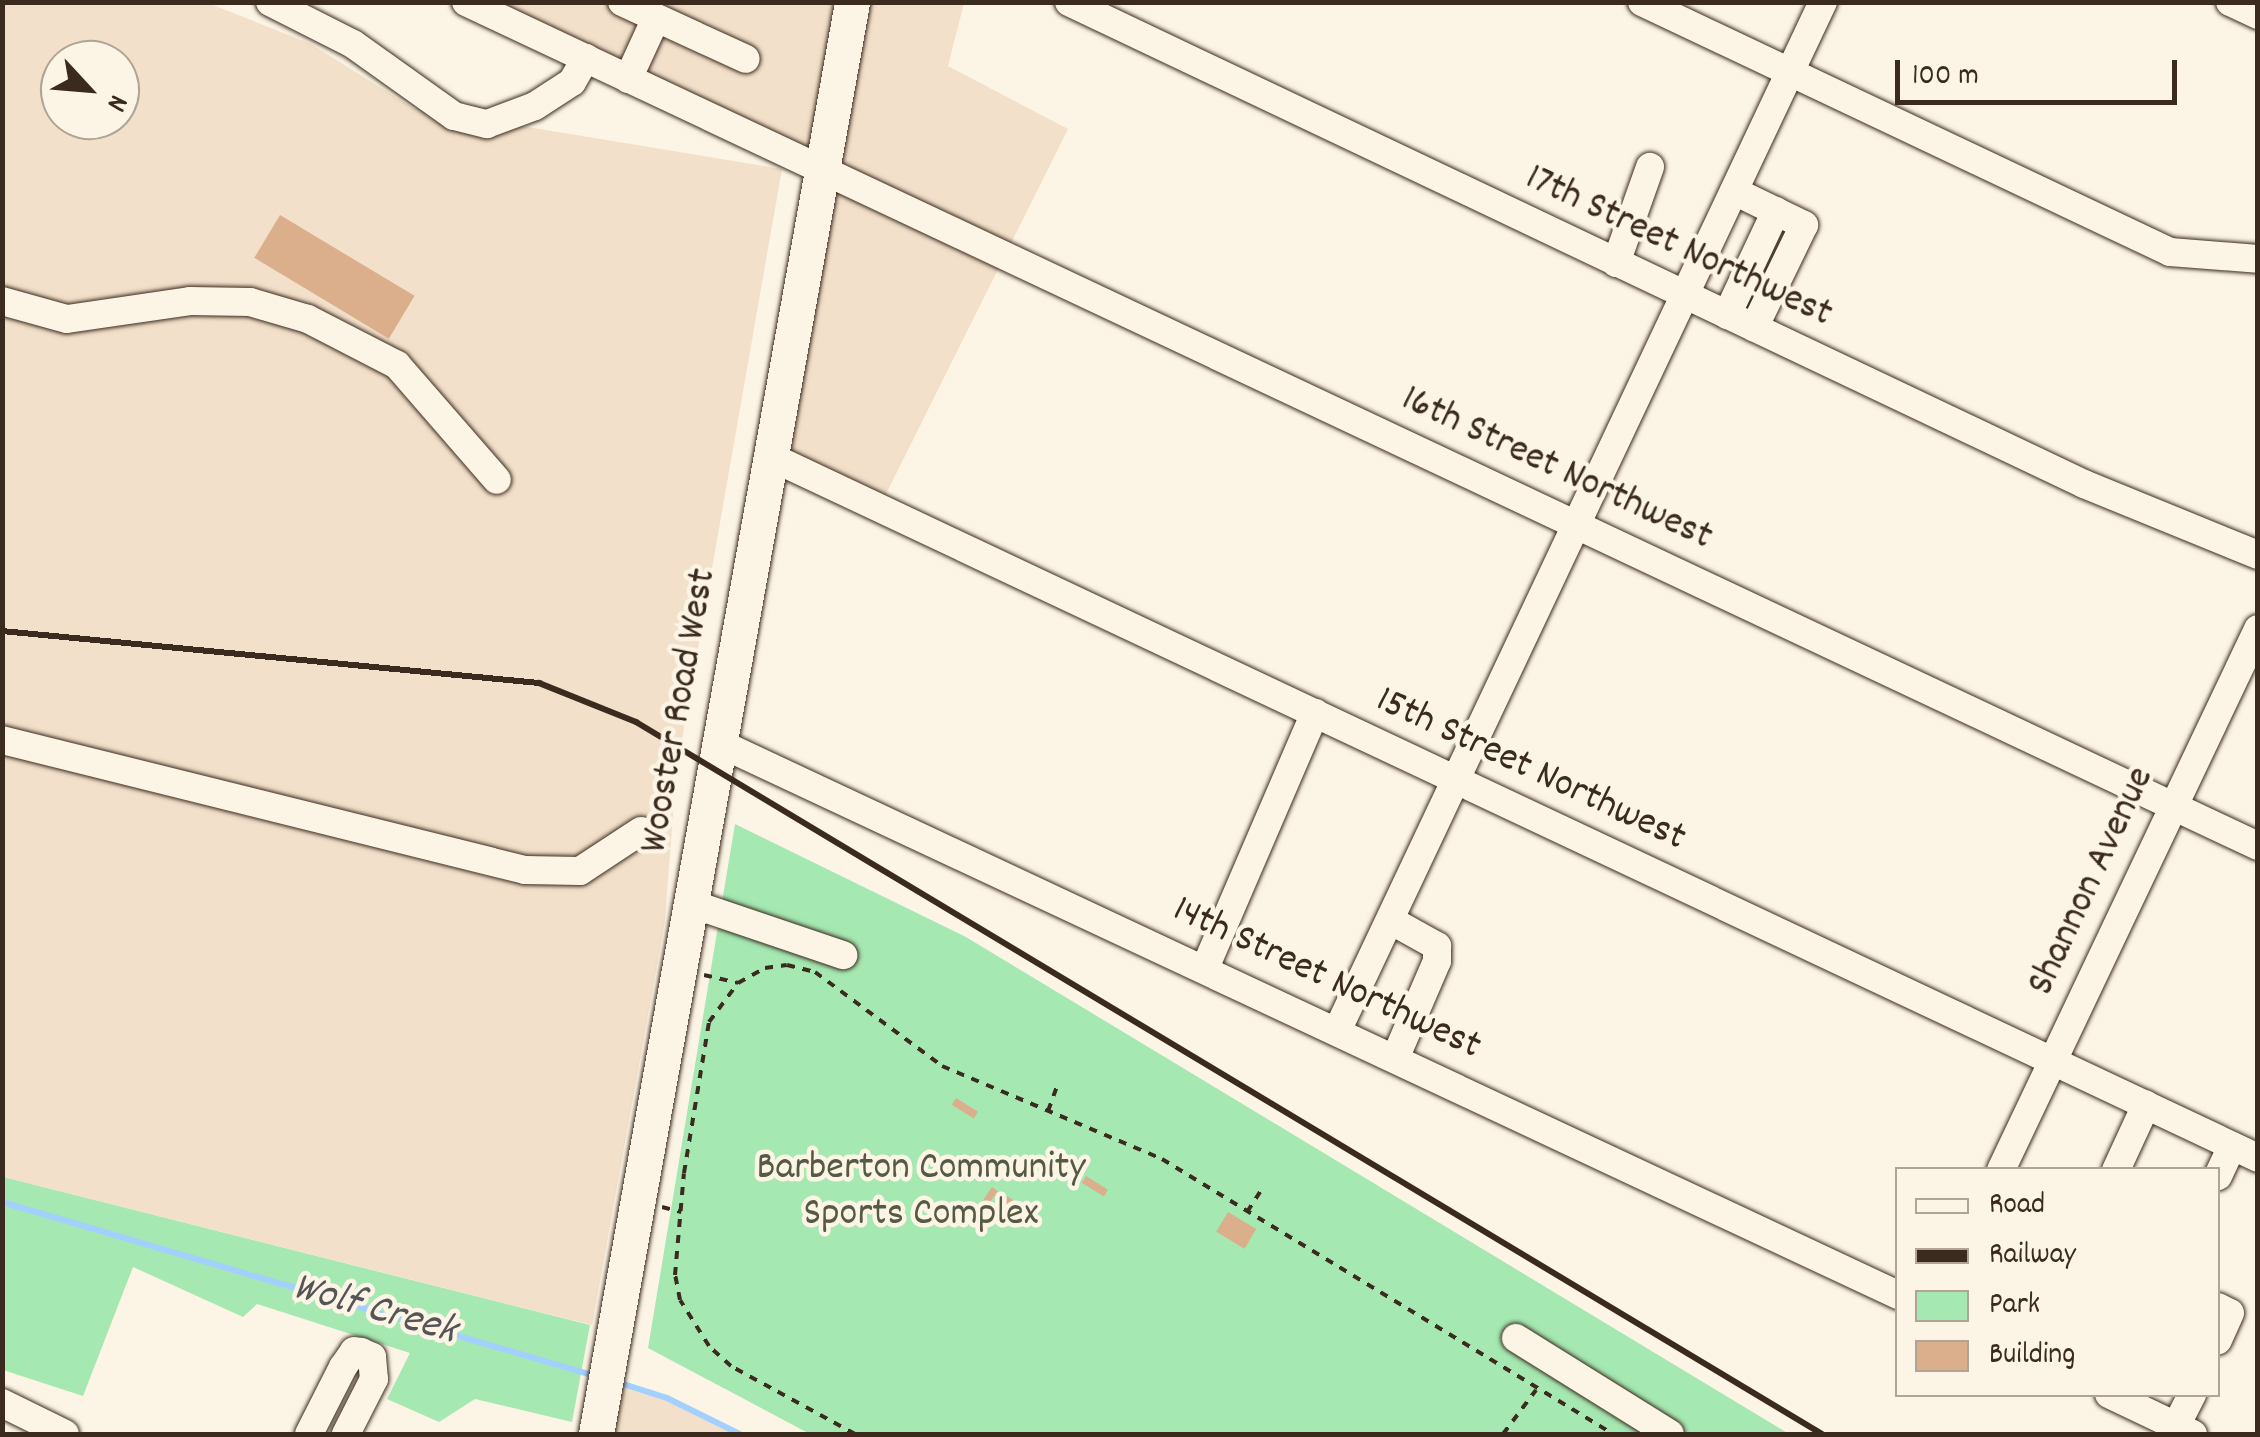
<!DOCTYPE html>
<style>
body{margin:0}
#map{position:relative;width:2260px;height:1437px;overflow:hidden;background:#fcf5e5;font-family:Dekko,sans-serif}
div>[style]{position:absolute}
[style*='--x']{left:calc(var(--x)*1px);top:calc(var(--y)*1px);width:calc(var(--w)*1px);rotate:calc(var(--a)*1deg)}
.built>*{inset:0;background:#f2e0ca}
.green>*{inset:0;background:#a5e8b2}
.stream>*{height:6px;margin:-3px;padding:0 3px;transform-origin:3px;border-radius:3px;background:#a3d0fe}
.building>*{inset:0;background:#dbaf8c;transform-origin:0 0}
.path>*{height:4px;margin-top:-2px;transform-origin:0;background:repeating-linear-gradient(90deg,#3b2a1e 0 8px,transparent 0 16px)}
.roads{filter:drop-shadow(0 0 2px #3b2a1e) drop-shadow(0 0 2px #3b2a1e)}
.minor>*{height:28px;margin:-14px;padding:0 14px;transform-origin:14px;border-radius:14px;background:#fcf5e5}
.major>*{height:35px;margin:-17.5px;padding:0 17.5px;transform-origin:17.5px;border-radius:17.5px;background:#fcf5e5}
.rail>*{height:6px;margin:-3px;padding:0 3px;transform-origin:3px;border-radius:3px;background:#3b2a1e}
span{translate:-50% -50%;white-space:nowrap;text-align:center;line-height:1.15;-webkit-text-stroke:9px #fcf5e5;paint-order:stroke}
.street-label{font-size:40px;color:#3b2a1e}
.park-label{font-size:40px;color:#565a43}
.water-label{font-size:42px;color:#555456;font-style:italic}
.frame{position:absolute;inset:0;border:5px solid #3b2a1e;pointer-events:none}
.legend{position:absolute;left:1895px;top:1167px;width:325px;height:230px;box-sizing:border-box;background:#fcf5e5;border:2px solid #afa495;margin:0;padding:12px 18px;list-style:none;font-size:30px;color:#3b2a1e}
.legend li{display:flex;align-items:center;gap:20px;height:50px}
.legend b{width:50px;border:2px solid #afa495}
.north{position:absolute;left:40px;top:40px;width:100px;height:100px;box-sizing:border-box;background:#fcf5e5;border:2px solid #afa495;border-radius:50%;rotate:116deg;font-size:28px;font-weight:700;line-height:40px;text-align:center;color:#3b2a1e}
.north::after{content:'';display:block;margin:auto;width:35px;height:45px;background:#3b2a1e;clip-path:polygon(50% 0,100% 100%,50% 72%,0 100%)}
.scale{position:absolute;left:1895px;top:60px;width:282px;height:45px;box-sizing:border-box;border:5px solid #3b2a1e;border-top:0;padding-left:12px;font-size:30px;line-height:35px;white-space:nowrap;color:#3b2a1e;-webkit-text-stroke:8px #fcf5e5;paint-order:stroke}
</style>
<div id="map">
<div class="built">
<div style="clip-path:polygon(evenodd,2px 3px,208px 3px,311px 44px,413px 108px,782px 169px,676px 774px,665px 921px,592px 1325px,3px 1177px,2px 3px,60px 60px,120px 60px,120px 120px,60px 120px,60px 60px)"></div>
<div style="clip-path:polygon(466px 3px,964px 3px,948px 66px,1068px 129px,879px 508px,769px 456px,819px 168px)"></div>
<div style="clip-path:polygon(606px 1381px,667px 1398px,736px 1434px,596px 1434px)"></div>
</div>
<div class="green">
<div style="clip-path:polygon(735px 824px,966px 937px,1789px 1434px,810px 1434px,648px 1348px)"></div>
<div style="clip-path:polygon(3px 1177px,590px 1325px,572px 1422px,475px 1399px,439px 1422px,387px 1399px,410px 1353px,257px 1304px,243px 1317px,133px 1267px,83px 1396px,3px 1370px)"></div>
</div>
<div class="stream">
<div style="--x:2;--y:1202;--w:618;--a:16.35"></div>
<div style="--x:617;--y:1382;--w:52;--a:17.7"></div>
<div style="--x:667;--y:1398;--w:81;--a:26.3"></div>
</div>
<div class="building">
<div style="left:280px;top:215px;width:157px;height:50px;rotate:31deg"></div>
<div style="left:956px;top:1098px;width:26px;height:8px;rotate:32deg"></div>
<div style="left:1086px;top:1176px;width:26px;height:8px;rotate:32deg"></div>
<div style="left:992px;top:1187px;width:7px;height:26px;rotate:34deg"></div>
<div style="clip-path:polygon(1007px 1196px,1013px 1200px,1001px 1222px,993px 1218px)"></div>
<div style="left:1228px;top:1212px;width:33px;height:23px;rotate:31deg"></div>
</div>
<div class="path">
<div style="--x:704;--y:975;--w:35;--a:13"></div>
<div style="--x:1048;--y:1111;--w:27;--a:-70"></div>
<div style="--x:662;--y:1207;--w:20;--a:15"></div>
<div style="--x:1247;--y:1212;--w:30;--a:-57"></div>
<div style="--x:855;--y:1434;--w:141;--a:-151.3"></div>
<div style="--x:731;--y:1366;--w:30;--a:-138"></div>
<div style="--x:709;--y:1346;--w:54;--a:-122.2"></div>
<div style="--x:680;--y:1300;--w:25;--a:-101"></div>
<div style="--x:675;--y:1275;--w:102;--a:-85"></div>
<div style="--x:684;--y:1173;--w:153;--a:-80.6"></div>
<div style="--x:709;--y:1022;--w:49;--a:-53.4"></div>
<div style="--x:738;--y:983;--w:31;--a:-29"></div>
<div style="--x:765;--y:968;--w:22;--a:-8"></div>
<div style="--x:787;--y:965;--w:29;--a:14"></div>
<div style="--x:815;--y:972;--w:158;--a:36.5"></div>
<div style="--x:942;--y:1066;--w:239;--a:22.9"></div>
<div style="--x:1162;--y:1159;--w:528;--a:31.37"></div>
<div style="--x:1503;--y:1434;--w:55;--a:-53.1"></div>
</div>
<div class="roads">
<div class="minor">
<div style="--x:270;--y:2;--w:93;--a:26.8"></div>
<div style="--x:353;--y:44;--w:124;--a:35.5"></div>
<div style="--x:454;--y:116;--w:34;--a:14"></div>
<div style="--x:487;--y:124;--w:51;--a:-20.6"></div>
<div style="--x:535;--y:106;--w:44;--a:-33"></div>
<div style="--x:572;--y:82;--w:28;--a:-60"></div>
<div style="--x:466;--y:2;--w:1981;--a:25.22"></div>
<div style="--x:622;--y:2;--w:136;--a:24.7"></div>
<div style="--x:1069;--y:2;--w:1124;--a:25.4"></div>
<div style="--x:2084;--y:484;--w:188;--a:22.2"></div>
<div style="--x:1642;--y:2;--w:584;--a:25.34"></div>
<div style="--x:2170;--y:252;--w:88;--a:4.5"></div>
<div style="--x:2230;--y:2;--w:31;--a:25"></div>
<div style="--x:628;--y:79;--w:67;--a:-65.3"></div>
<div style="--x:1734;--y:191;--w:78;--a:25.9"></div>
<div style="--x:1804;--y:225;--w:114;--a:115.9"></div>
<div style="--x:1616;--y:263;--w:102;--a:-70.5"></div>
<div style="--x:2;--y:301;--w:67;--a:15.5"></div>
<div style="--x:67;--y:319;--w:124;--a:-8.3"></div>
<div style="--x:190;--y:301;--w:60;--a:1"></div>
<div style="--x:250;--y:302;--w:60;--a:16.3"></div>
<div style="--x:308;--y:319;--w:100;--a:27.3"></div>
<div style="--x:397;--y:365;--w:152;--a:49"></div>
<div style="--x:1727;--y:315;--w:115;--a:-64.8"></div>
<div style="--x:769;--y:456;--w:1646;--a:25.24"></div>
<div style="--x:2;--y:740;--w:539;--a:13.96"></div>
<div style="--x:525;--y:870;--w:55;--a:1"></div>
<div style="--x:580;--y:871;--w:73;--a:-33.3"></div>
<div style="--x:719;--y:743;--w:1302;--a:25.09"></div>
<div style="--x:689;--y:903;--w:163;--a:18.7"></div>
<div style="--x:1390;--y:920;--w:54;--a:29"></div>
<div style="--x:1437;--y:946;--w:15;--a:90"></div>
<div style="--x:1437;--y:961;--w:103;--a:113.3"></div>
<div style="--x:1205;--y:968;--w:278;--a:-66.7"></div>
<div style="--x:1338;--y:1029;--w:1136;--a:-64.72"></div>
<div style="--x:2001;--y:1170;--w:599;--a:-64.59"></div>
<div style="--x:2116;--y:1170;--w:72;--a:-65.2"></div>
<div style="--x:2218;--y:1176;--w:33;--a:-65"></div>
<div style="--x:2218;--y:1307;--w:13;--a:27"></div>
<div style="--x:2230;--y:1313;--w:30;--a:114"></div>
<div style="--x:1516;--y:1338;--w:181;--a:31.9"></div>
<div style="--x:2109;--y:1394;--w:93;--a:25.5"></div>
<div style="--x:2;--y:1403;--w:70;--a:26.2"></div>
<div style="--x:2176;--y:1426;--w:36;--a:-63"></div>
<div style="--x:309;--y:1434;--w:75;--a:-63.1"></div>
<div style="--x:343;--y:1367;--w:19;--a:-55"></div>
<div style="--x:354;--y:1351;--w:7;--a:8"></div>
<div style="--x:361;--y:1352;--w:12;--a:24"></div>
<div style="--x:372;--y:1357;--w:22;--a:85"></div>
<div style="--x:374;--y:1379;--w:62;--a:117"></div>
</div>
<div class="major">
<div style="--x:596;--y:1434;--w:1455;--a:-79.86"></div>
</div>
</div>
<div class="rail">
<div style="--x:2;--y:631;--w:540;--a:5.53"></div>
<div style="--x:539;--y:683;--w:105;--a:21.9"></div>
<div style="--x:636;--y:722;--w:1383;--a:30.98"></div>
</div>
<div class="street-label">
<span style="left:1678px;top:248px;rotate:25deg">17th Street Northwest</span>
<span style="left:1556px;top:470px;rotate:25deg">16th Street Northwest</span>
<span style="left:681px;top:711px;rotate:-80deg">Wooster Road West</span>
<span style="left:1530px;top:771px;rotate:25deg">15th Street Northwest</span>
<span style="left:2093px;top:882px;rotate:-65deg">Shannon Avenue</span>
<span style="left:1326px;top:980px;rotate:25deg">14th Street Northwest</span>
</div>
<div class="park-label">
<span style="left:921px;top:1193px">Barberton Community<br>Sports Complex</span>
</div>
<div class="water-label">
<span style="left:374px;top:1311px;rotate:16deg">Wolf Creek</span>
</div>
<div class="frame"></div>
<ul class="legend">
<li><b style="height:12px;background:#fcf5e5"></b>Road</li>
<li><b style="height:12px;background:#3b2a1e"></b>Railway</li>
<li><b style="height:28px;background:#a5e8b2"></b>Park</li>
<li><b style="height:28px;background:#dbaf8c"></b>Building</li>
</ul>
<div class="north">N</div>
<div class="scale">100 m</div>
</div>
